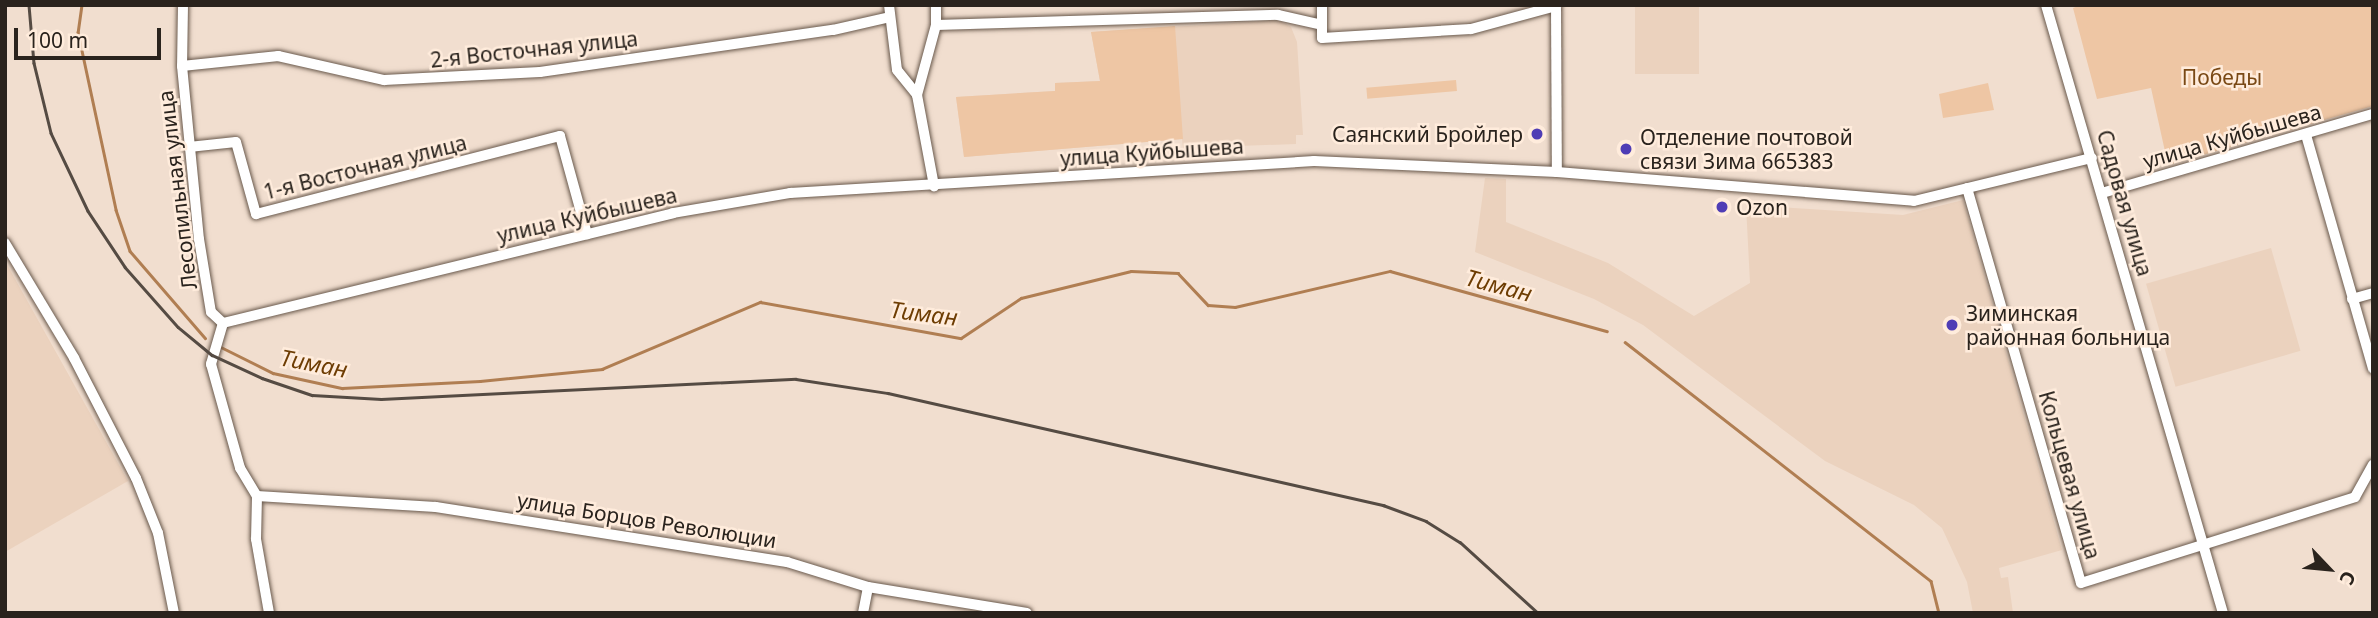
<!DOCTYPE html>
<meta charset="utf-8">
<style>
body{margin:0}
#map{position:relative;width:2378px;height:618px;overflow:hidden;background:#f1decf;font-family:"Noto Sans",sans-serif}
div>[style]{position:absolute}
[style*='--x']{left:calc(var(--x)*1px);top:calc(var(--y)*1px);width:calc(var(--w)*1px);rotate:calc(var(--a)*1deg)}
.built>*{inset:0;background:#ebd2be;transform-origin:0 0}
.green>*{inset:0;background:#eec6a4;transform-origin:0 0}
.stream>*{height:2.5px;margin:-1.25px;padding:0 1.25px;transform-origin:1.25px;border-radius:1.25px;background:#b07e52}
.roads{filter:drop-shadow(0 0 2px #69594c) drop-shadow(0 0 2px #69594c)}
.minor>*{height:10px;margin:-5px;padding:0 5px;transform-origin:5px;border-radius:5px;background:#fff}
.rail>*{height:2.5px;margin:-1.25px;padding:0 1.25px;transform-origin:1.25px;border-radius:1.25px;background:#554b43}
.dots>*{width:19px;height:19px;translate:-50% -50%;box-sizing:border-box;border:4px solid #ffecdc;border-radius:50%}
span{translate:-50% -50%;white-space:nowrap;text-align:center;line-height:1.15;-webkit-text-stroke:5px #ffecdc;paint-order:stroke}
.street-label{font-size:21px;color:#2a231d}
.park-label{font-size:21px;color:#7a4915}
.poi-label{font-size:21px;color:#2a231d}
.right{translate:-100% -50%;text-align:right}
.left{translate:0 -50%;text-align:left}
.water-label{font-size:23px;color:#6e3d03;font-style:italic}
.frame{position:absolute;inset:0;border:7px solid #2a231d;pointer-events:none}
.north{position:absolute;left:2294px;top:534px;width:70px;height:70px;-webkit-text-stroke:5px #ffecdc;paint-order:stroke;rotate:116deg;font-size:19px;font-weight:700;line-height:28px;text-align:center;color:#2a231d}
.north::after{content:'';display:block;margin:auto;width:24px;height:32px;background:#2a231d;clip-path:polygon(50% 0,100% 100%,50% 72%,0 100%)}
.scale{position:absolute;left:14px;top:28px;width:147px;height:32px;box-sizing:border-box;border:4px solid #2a231d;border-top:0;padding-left:9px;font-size:21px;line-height:24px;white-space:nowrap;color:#2a231d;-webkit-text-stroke:5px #ffecdc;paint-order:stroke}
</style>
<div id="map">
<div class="built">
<div style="left:1635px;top:5px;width:64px;height:69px"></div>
<div style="clip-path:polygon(1279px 20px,1291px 27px,1297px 42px,1303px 135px,1296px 135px,1296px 144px,1183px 148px,1182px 139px,964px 157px,956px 97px,1055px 91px,1055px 83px,1100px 81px,1091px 32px)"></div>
<div style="clip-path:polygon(1485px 178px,1506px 179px,1506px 222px,1608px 263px,1694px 316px,1750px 283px,1746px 205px,1903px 215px,1963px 200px,2062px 550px,1999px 568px,2001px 578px,2008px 577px,2013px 613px,1973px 613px,1967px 582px,1942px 528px,1914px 505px,1825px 461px,1643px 325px,1594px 299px,1475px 252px)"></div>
<div style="left:2271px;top:248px;width:107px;height:130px;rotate:74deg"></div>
<div style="clip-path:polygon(5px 261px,128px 481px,5px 552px)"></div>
</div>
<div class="green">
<div style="clip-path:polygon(2081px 5px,2373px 5px,2373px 106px,2168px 165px,2151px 88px,2097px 99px,2073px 8px)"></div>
<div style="clip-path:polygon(1175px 26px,1183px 139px,964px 157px,956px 97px,1055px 91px,1055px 83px,1100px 81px,1091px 32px)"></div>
<div style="left:1456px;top:80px;width:11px;height:90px;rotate:85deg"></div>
<div style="clip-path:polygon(1988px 83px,1994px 110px,1943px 118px,1939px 94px)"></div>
</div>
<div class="stream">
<div style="--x:82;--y:5;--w:27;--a:98"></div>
<div style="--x:78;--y:32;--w:182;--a:77.9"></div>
<div style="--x:116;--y:210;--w:43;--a:71.1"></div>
<div style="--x:130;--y:251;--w:115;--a:49.2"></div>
<div style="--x:1625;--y:342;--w:388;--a:38"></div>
<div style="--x:1931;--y:581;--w:33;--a:76"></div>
<div style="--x:221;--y:347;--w:58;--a:26.6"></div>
<div style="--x:273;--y:373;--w:71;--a:12.3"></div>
<div style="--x:342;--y:388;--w:138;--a:-2.9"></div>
<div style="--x:480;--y:381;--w:123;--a:-5.6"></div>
<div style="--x:602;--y:369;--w:172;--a:-23"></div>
<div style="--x:760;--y:302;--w:204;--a:10.2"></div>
<div style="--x:961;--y:338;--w:72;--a:-33.7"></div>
<div style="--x:1021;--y:298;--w:113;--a:-13.8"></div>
<div style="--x:1131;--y:271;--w:47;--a:2.4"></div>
<div style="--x:1178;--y:273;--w:44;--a:46.8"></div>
<div style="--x:1208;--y:305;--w:27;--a:4"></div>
<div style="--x:1235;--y:307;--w:159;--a:-13.1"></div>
<div style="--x:1390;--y:271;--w:225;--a:15.5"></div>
</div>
<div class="roads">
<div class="minor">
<div style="--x:183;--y:5;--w:61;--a:90.9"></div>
<div style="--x:182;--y:66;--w:174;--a:84.4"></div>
<div style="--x:199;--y:239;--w:74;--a:80.7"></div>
<div style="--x:211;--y:312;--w:16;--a:43"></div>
<div style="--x:889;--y:5;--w:65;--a:83"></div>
<div style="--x:897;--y:70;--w:32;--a:51"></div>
<div style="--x:917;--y:95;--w:93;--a:79.4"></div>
<div style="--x:1322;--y:5;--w:20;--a:90"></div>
<div style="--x:1556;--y:5;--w:167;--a:89.7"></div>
<div style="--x:2046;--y:5;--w:633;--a:73.77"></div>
<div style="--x:936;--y:25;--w:342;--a:-1.7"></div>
<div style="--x:1278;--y:15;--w:45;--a:12.8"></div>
<div style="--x:1322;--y:25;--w:13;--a:90"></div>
<div style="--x:1322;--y:38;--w:149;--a:-3.5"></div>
<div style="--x:1471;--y:29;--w:88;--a:-15.1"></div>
<div style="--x:182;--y:66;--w:97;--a:-5.9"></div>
<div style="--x:278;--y:56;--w:109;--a:12.8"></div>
<div style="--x:384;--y:80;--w:156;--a:-2.9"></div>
<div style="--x:540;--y:72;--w:296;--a:-8.2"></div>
<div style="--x:833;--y:30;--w:58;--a:-12.8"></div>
<div style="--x:917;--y:95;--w:73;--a:-74.8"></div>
<div style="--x:936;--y:25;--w:20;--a:-90"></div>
<div style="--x:2306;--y:135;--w:243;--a:74"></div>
<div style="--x:189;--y:147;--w:47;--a:-6.1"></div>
<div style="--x:236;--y:142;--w:75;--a:74.5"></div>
<div style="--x:256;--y:214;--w:314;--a:-14.4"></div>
<div style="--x:560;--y:136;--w:102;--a:74.6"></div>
<div style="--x:1967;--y:188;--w:411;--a:73.9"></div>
<div style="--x:2081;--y:583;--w:287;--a:-17.4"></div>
<div style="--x:2355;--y:497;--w:37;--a:-61"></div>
<div style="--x:2102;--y:193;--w:282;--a:-16.3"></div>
<div style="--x:5;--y:243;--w:134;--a:59"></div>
<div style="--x:74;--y:358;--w:135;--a:62.7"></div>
<div style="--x:136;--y:478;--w:59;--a:68.2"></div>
<div style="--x:158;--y:533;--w:82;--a:78.7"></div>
<div style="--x:2352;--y:299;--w:22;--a:-16"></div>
<div style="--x:223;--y:323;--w:463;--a:-13.7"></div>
<div style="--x:673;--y:213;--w:119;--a:-9.7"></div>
<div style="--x:790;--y:193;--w:525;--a:-3.49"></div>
<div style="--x:1314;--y:161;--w:243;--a:2.6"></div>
<div style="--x:1557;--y:172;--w:358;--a:4.6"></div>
<div style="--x:1914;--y:201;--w:183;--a:-13.6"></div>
<div style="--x:223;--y:323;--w:43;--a:106.3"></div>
<div style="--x:211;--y:364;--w:108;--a:74.4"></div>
<div style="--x:240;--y:468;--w:33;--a:59"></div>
<div style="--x:257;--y:496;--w:179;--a:3.5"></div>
<div style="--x:436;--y:507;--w:355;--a:8.9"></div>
<div style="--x:787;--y:562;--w:85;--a:17.2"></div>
<div style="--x:868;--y:587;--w:161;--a:9.3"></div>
<div style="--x:257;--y:496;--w:43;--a:91.3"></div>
<div style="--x:256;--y:539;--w:75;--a:80"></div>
<div style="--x:863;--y:613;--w:26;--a:-79"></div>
</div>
</div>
<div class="rail">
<div style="--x:29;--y:5;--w:58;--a:85.1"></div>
<div style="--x:34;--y:63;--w:72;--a:76.3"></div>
<div style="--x:51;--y:133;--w:86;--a:64.6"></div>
<div style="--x:88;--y:211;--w:67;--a:56.5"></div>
<div style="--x:125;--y:267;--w:80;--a:48.5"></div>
<div style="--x:178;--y:327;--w:44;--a:39.5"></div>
<div style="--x:212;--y:355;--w:55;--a:24.7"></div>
<div style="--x:262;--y:378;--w:53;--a:18.8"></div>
<div style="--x:312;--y:395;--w:69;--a:3.3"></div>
<div style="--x:381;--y:399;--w:415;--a:-2.8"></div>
<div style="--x:796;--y:379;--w:93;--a:8.7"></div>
<div style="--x:888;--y:393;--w:508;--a:12.75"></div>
<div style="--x:1383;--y:505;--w:46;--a:20.4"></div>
<div style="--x:1426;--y:521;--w:40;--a:32"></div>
<div style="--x:1460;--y:542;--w:105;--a:42.3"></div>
</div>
<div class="dots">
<div style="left:1537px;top:134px;background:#4f3db5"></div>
<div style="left:1626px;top:149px;background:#4f3db5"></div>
<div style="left:1722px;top:207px;background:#4f3db5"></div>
<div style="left:1952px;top:325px;background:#4f3db5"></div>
</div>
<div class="street-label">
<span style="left:534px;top:49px;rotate:-6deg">2-я Восточная улица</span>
<span style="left:2232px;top:136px;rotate:-16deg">улица Куйбышева</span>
<span style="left:1152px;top:152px;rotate:-4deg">улица Куйбышева</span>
<span style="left:365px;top:167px;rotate:-14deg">1-я Восточная улица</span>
<span style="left:177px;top:190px;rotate:-97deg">Лесопильная улица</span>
<span style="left:2125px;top:203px;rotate:74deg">Садовая улица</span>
<span style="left:587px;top:215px;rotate:-13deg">улица Куйбышева</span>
<span style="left:2070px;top:475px;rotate:74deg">Кольцевая улица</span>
<span style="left:647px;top:520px;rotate:9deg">улица Борцов Революции</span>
</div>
<div class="park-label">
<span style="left:2222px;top:77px">Победы</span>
</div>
<div class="poi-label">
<span class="right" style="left:1523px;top:134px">Саянский Бройлер</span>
<span class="left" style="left:1640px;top:149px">Отделение почтовой<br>связи Зима 665383</span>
<span class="left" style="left:1736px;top:207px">Ozon</span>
<span class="left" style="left:1966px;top:325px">Зиминская<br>районная больница</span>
</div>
<div class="water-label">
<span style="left:1499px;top:285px;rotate:15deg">Тиман</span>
<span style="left:924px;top:313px;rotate:7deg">Тиман</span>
<span style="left:314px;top:363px;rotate:11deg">Тиман</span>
</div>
<div class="frame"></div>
<div class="north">С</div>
<div class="scale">100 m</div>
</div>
